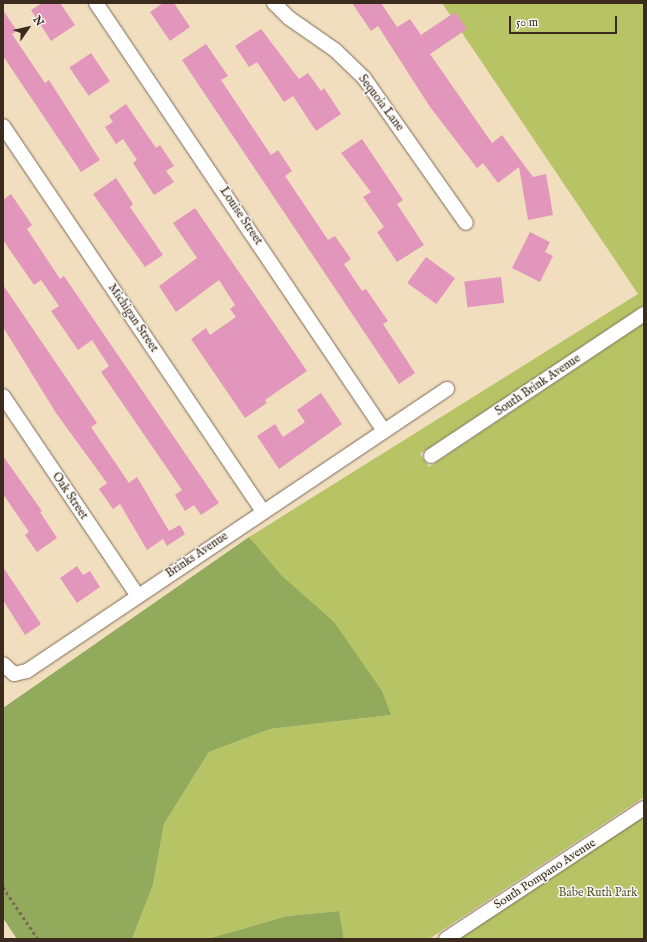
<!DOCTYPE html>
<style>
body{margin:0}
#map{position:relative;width:647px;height:942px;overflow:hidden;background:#f1debf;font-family:"IM FELL English",serif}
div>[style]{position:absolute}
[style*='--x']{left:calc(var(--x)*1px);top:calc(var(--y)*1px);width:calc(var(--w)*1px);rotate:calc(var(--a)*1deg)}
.green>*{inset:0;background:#b7c466}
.forest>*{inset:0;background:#91aa5b}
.building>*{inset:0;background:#e396bc;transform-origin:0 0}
.path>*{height:2.5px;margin-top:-1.25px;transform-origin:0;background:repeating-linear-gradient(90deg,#7b6956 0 3px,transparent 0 6px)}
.roads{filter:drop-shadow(0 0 1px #7b6956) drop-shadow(0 0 1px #7b6956)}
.minor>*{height:14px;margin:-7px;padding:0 7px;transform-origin:7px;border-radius:7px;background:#fff}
span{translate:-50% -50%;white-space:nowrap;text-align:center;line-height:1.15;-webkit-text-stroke:3px #f6f6f2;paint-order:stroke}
.street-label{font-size:12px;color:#3b2a1e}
.park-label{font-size:12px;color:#605834}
.frame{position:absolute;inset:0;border:4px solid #3b2a1e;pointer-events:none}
.north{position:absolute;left:8px;top:8px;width:40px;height:40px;-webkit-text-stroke:3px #f6f6f2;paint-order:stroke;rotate:56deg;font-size:11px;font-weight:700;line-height:16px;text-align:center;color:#3b2a1e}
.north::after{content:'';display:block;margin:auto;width:14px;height:18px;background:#3b2a1e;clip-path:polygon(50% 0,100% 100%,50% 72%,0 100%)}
.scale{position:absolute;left:509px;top:16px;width:108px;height:18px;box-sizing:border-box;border:2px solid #3b2a1e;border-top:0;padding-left:5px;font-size:12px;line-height:14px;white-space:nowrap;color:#3b2a1e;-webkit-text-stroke:3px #f6f6f2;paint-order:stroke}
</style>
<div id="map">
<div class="green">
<div style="clip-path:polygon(442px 3px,644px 3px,644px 305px,420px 454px,429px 467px,644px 323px,644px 797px,429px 939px,344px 939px,339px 911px,287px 916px,207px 939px,132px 939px,153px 885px,164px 824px,209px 752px,270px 729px,391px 715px,249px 537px,638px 294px)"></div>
<div style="clip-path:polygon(644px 808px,644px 939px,446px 939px)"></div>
</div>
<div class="forest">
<div style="clip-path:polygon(249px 537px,282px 576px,334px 622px,382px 691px,391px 715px,270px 729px,209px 752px,164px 824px,153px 885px,132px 939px,17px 939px,3px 918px,3px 708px)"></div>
<div style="clip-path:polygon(339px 911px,344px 939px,207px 939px,287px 916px)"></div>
</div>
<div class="building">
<div style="clip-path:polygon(42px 3px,60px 3px,75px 25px,51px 41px,31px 10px)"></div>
<div style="clip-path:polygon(163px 3px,174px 3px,190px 27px,170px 41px,150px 12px)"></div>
<div style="clip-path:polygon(352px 3px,381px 3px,397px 27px,410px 19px,421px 35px,455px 12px,467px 29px,430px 54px,492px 143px,502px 135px,533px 177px,546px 174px,553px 215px,528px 220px,519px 167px,498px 183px,483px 163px,477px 168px,430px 107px,378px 26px,371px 31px)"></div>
<div style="clip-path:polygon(3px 10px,17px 31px,12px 34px,45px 83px,49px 80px,100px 160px,81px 172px,3px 56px)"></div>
<div style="clip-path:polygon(261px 29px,299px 79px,308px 73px,321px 91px,324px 88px,341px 114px,316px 131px,293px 96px,284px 102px,257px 62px,249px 67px,235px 46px)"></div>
<div style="clip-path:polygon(206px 44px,228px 76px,221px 80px,271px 155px,278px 150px,292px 171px,285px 176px,328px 240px,335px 236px,351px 259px,344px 264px,362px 291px,366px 289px,388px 321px,383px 324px,415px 373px,399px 384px,182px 60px)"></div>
<div style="left:91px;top:53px;width:34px;height:26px;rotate:56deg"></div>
<div style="clip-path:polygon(126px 104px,156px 148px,160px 145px,174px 166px,166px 171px,174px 182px,154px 195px,133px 163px,137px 160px,123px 139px,116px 144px,105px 127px,113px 122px,109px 116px)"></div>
<div style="clip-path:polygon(362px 139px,403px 200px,397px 204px,424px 245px,397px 262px,377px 232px,384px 227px,363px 197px,371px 192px,341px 153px)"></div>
<div style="clip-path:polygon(116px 178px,133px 204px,130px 207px,163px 255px,145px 267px,93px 194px)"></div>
<div style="clip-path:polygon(11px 194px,32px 225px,27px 229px,60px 279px,64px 276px,219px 503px,201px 515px,194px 505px,185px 511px,175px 495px,182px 490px,101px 372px,109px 366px,92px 340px,78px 350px,51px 311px,59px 306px,41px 280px,34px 285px,3px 240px,3px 200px)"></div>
<div style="clip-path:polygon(195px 208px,307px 371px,265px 400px,267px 403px,245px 418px,191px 339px,206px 328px,210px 335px,236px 317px,230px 309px,235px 305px,219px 280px,176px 312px,159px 286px,197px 258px,173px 223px)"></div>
<div style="clip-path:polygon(530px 232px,550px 242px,545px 252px,553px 256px,540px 282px,512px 268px)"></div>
<div style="left:426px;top:257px;width:36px;height:32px;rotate:36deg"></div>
<div style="left:501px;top:277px;width:26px;height:37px;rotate:83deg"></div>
<div style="clip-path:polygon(3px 285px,97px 423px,91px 427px,129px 483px,137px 477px,169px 531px,180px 525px,185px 534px,167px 546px,163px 539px,147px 550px,120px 504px,113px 509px,99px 489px,107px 483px,56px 413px,3px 327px)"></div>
<div style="clip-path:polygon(321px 393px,342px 424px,279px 469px,257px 436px,275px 424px,283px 437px,305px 422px,297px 410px)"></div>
<div style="clip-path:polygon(3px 456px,42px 511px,40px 512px,57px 538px,37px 552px,25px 535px,29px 532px,3px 494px)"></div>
<div style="clip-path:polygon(77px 566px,83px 575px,90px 571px,100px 587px,77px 603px,60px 578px)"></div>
<div style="clip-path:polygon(3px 567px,41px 624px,25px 635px,3px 600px)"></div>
</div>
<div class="path">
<div style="--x:3;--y:887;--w:63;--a:56.1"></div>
</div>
<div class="roads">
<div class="minor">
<div style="--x:96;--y:3;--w:516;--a:56.06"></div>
<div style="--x:274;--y:3;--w:21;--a:45"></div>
<div style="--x:289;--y:18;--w:56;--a:34.8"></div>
<div style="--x:335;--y:50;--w:40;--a:44"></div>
<div style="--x:364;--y:78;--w:177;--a:54.9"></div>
<div style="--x:3;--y:126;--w:465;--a:56"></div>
<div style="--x:3;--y:396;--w:240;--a:56"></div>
<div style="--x:431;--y:456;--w:256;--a:-33.7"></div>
<div style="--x:3;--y:664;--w:15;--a:42"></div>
<div style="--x:14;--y:674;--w:13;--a:-13"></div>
<div style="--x:27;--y:671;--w:506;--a:-33.88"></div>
<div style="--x:446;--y:939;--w:237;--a:-33.5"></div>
</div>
</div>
<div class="street-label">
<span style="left:381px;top:103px;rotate:53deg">Sequoia Lane</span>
<span style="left:241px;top:216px;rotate:56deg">Louise Street</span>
<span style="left:133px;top:318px;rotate:56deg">Michigan Street</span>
<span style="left:538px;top:385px;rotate:-34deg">South Brink Avenue</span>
<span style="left:70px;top:496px;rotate:56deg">Oak Street</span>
<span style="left:197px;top:555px;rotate:-34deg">Brinks Avenue</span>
<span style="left:545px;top:874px;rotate:-33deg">South Pompano Avenue</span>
</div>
<div class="park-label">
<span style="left:598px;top:893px">Babe Ruth Park</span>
</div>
<div class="frame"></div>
<div class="north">N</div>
<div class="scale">50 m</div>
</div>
